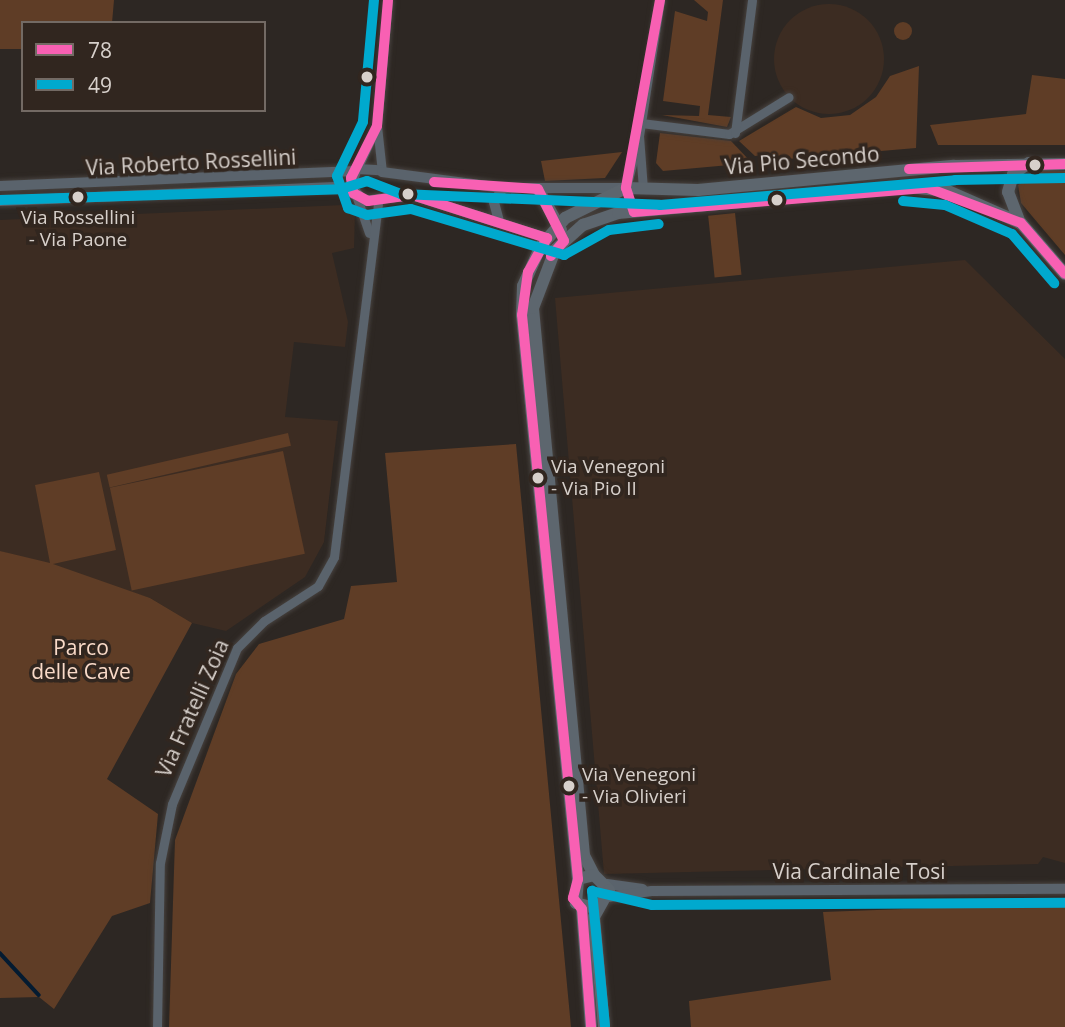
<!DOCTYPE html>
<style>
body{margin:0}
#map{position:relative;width:1065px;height:1027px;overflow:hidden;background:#2d2723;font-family:"Open Sans",sans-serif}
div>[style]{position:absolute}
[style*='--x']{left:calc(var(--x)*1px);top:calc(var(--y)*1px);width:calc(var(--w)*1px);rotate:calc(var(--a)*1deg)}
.built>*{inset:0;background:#3c2c22}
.round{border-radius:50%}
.green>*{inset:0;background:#5f3d26;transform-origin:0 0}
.stream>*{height:3.5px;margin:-1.75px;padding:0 1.75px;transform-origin:1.75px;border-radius:1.75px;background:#041b31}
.roads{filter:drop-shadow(0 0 2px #47423f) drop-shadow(0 0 2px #47423f)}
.minor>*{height:9px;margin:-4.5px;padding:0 4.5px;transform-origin:4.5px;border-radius:4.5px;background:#5a636c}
.tertiary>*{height:10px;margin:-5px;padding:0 5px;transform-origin:5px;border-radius:5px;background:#5a636c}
.secondary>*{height:12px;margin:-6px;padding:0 6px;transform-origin:6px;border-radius:6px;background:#5d666e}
.bus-1>*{height:10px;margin:-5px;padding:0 5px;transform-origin:5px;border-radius:5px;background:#f860b3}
.bus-2>*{height:10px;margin:-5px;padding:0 5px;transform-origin:5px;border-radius:5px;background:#00a9ce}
.dots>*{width:19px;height:19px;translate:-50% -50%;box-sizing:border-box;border:4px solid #31261f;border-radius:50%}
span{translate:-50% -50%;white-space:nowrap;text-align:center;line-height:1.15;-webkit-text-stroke:7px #31261f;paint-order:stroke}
.bus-label{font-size:19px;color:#d7d0cb}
.left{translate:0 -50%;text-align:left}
.street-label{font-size:21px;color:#d7d0cb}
.park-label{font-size:21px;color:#f9dac8}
.legend{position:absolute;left:21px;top:21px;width:245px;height:91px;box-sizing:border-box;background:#31261f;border:2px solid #736a64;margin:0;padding:9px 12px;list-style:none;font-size:21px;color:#d7d0cb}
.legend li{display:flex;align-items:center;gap:14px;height:35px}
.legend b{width:35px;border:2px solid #736a64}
</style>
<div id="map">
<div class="built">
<div class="round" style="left:774px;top:4px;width:110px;height:110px"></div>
<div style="clip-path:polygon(344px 205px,355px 210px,354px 248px,332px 253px,348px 322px,345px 347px,294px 342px,285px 417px,338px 421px,324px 542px,305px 577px,226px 631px,192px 623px,150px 598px,0 551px,0 220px)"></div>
<div style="clip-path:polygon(965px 260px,1065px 359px,1065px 863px,1043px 857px,1038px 864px,604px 874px,555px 298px)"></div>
</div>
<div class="green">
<div style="clip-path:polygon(0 0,114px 0,112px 23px,23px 23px,23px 49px,0 49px)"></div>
<div style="clip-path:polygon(694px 0,723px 0,708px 115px,731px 117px,727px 127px,662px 115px,699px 116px,700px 106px,663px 101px,675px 11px,707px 21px,708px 12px)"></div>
<div class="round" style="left:894px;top:22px;width:18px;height:18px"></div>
<div style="clip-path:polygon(919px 66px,916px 148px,776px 160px,775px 154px,755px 156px,739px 141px,796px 107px,821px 118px,850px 115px,876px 97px,890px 76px)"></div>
<div style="clip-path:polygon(1032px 75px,1065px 79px,1065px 145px,938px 145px,930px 125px,1026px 114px)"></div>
<div style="clip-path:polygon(660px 133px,731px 141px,752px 163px,663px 171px,656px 163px)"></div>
<div style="clip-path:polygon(622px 152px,605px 178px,545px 181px,541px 161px)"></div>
<div style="clip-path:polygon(1034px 170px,1065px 171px,1065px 255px,1021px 203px,1018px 185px)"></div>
<div style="left:735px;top:213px;width:62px;height:27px;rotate:84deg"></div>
<div style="left:288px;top:433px;width:13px;height:186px;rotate:77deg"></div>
<div style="clip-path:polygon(516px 444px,571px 1027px,169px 1027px,175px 840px,236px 674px,259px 644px,344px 619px,351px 586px,397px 582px,385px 453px)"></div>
<div style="left:283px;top:451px;width:105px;height:177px;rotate:78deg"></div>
<div style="clip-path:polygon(99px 472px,116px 550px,53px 564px,150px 598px,192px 623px,107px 779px,158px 814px,150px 903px,112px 916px,54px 1009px,39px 997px,0 998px,0 551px,50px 563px,35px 485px)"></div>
<div style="clip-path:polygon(1065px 903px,1065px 1027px,691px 1027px,689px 1001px,831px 980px,823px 912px)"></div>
</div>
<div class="stream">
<div style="--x:0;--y:953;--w:57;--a:47.1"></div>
</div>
<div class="roads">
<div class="minor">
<div style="--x:641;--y:123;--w:89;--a:7.1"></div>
<div style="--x:729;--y:134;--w:70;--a:-31.7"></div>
<div style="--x:735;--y:133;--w:134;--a:-82.7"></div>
<div style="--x:356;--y:171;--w:47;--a:-65.1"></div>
<div style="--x:382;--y:172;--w:46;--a:-96.2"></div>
<div style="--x:377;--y:126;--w:126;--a:-85"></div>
<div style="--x:626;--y:188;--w:53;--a:-75.7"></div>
<div style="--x:643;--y:189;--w:53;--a:-94.3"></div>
<div style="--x:639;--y:136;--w:138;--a:-81.2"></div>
<div style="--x:357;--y:198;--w:37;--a:71"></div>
<div style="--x:157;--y:1027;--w:164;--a:-89"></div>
<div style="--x:160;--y:863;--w:60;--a:-78.5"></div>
<div style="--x:172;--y:804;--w:169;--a:-67.4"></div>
<div style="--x:237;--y:648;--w:38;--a:-45"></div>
<div style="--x:264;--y:621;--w:64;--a:-32.9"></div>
<div style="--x:318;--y:586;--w:33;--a:-61"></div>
<div style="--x:334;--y:557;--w:362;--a:-82.9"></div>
</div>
<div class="tertiary">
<div style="--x:358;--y:169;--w:22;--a:3"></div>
<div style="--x:356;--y:171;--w:17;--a:107"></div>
<div style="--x:351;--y:187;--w:19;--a:47"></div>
<div style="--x:364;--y:201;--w:48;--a:-7.1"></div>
<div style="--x:412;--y:195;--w:142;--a:17.7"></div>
<div style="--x:382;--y:172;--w:122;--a:7.5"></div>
<div style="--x:503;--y:188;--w:123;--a:0"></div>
<div style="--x:0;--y:186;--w:356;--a:-2.4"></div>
<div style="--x:0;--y:201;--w:341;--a:-2.4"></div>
<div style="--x:341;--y:187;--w:16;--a:30"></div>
<div style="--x:499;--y:221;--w:20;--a:-105"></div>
<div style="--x:494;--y:202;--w:17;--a:-57"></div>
<div style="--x:607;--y:884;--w:36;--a:8"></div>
<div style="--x:608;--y:897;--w:44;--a:-7.8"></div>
<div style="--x:652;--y:891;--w:413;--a:-0.3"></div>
</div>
<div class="secondary">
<div style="--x:538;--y:189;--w:47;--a:60.7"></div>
<div style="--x:1020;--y:223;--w:33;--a:-111"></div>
<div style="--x:1008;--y:192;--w:19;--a:-74"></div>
<div style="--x:1013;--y:174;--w:19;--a:-35"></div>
<div style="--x:594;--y:875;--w:22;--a:-117"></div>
<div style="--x:584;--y:855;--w:549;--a:-95.33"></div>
<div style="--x:533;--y:308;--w:62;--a:-69.2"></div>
<div style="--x:555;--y:250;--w:38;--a:-42"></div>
<div style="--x:583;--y:225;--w:37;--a:-19"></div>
<div style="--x:618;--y:213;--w:292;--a:-5.1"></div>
<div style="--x:909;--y:187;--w:39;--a:6"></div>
<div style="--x:948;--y:191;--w:80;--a:23.7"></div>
<div style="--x:1021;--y:223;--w:67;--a:49.2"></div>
<div style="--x:578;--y:879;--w:567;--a:-95.67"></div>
<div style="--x:522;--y:315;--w:29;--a:-88"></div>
<div style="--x:523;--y:286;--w:44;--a:-65.8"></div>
<div style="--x:541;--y:246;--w:37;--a:-49"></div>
<div style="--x:565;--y:218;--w:68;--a:-26.2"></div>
<div style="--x:626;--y:188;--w:72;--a:1.6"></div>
<div style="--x:698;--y:190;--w:257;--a:-5.4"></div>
<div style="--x:954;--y:166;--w:111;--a:-1"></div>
<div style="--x:582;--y:909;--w:118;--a:85.6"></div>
<div style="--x:598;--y:909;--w:23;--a:-165"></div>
<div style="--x:576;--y:903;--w:24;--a:-85"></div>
<div style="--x:578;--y:879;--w:16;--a:-14"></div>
<div style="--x:594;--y:875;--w:21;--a:45"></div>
<div style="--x:609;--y:890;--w:31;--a:119"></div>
<div style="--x:594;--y:917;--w:110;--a:84.8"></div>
</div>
</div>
<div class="bus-1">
<div style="--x:388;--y:0;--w:126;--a:95"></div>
<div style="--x:377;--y:126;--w:58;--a:116.6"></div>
<div style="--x:351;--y:178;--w:15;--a:82"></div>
<div style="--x:353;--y:193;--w:17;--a:28"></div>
<div style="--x:368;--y:201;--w:44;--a:-7.8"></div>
<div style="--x:412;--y:195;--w:142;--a:17.7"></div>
<div style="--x:547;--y:238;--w:39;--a:119"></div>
<div style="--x:528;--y:272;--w:43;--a:97.9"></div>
<div style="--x:522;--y:315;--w:567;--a:84.33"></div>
<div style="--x:578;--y:879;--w:20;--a:105"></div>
<div style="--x:573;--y:898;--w:14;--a:51"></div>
<div style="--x:582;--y:909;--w:118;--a:85.6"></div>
<div style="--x:660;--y:0;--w:191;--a:100.3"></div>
<div style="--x:626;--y:188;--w:25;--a:72"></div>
<div style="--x:634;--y:212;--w:295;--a:-4.7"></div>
<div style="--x:928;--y:188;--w:99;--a:20.6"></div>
<div style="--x:1021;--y:223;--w:67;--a:49.2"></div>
<div style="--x:909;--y:169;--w:156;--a:-1.8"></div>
<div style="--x:434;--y:182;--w:104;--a:3.9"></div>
<div style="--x:538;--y:189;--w:58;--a:63.4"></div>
<div style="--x:564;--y:241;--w:20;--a:131"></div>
</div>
<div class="bus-2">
<div style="--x:374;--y:0;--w:122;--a:95.2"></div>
<div style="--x:363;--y:122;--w:60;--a:115.7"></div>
<div style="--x:337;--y:176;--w:34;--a:71"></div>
<div style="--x:348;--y:208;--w:20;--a:20"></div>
<div style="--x:367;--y:215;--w:44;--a:-7.8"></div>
<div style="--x:411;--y:209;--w:160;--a:16.7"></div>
<div style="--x:564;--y:255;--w:51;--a:-29.1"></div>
<div style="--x:609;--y:230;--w:50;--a:-6.8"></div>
<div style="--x:0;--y:200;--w:341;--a:-1.8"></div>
<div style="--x:341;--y:189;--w:27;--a:-17"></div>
<div style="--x:367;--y:181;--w:36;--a:21"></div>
<div style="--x:401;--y:194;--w:259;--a:2.4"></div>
<div style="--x:660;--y:205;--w:296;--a:-4.8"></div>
<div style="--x:955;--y:180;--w:110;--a:-1"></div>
<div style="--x:903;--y:201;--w:42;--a:5.4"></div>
<div style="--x:945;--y:205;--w:73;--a:23.4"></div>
<div style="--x:1012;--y:234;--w:65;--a:49.4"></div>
<div style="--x:605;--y:1026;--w:136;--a:-95.5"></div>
<div style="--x:592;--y:891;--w:62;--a:13.1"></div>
<div style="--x:652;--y:905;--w:413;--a:-0.3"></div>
</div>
<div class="dots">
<div style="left:367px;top:77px;background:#d7d0cb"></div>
<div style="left:1035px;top:165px;background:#d7d0cb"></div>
<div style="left:408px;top:194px;background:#d7d0cb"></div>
<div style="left:78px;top:197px;background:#d7d0cb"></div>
<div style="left:777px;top:200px;background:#d7d0cb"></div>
<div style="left:538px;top:478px;background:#d7d0cb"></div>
<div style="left:569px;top:786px;background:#d7d0cb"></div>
</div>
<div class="bus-label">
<span style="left:78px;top:229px">Via Rossellini<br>- Via Paone</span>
<span class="left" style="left:551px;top:478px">Via Venegoni<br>- Via Pio II</span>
<span class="left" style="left:582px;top:786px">Via Venegoni<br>- Via Olivieri</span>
</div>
<div class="street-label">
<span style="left:802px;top:160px;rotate:-5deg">Via Pio Secondo</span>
<span style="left:191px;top:162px;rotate:-3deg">Via Roberto Rossellini</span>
<span style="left:192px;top:708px;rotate:-66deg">Via Fratelli Zoia</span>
<span style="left:859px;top:871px">Via Cardinale Tosi</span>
</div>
<div class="park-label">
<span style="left:81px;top:659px">Parco<br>delle Cave</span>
</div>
<ul class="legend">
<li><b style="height:9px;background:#f860b3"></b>78</li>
<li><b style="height:9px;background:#00a9ce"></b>49</li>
</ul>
</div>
